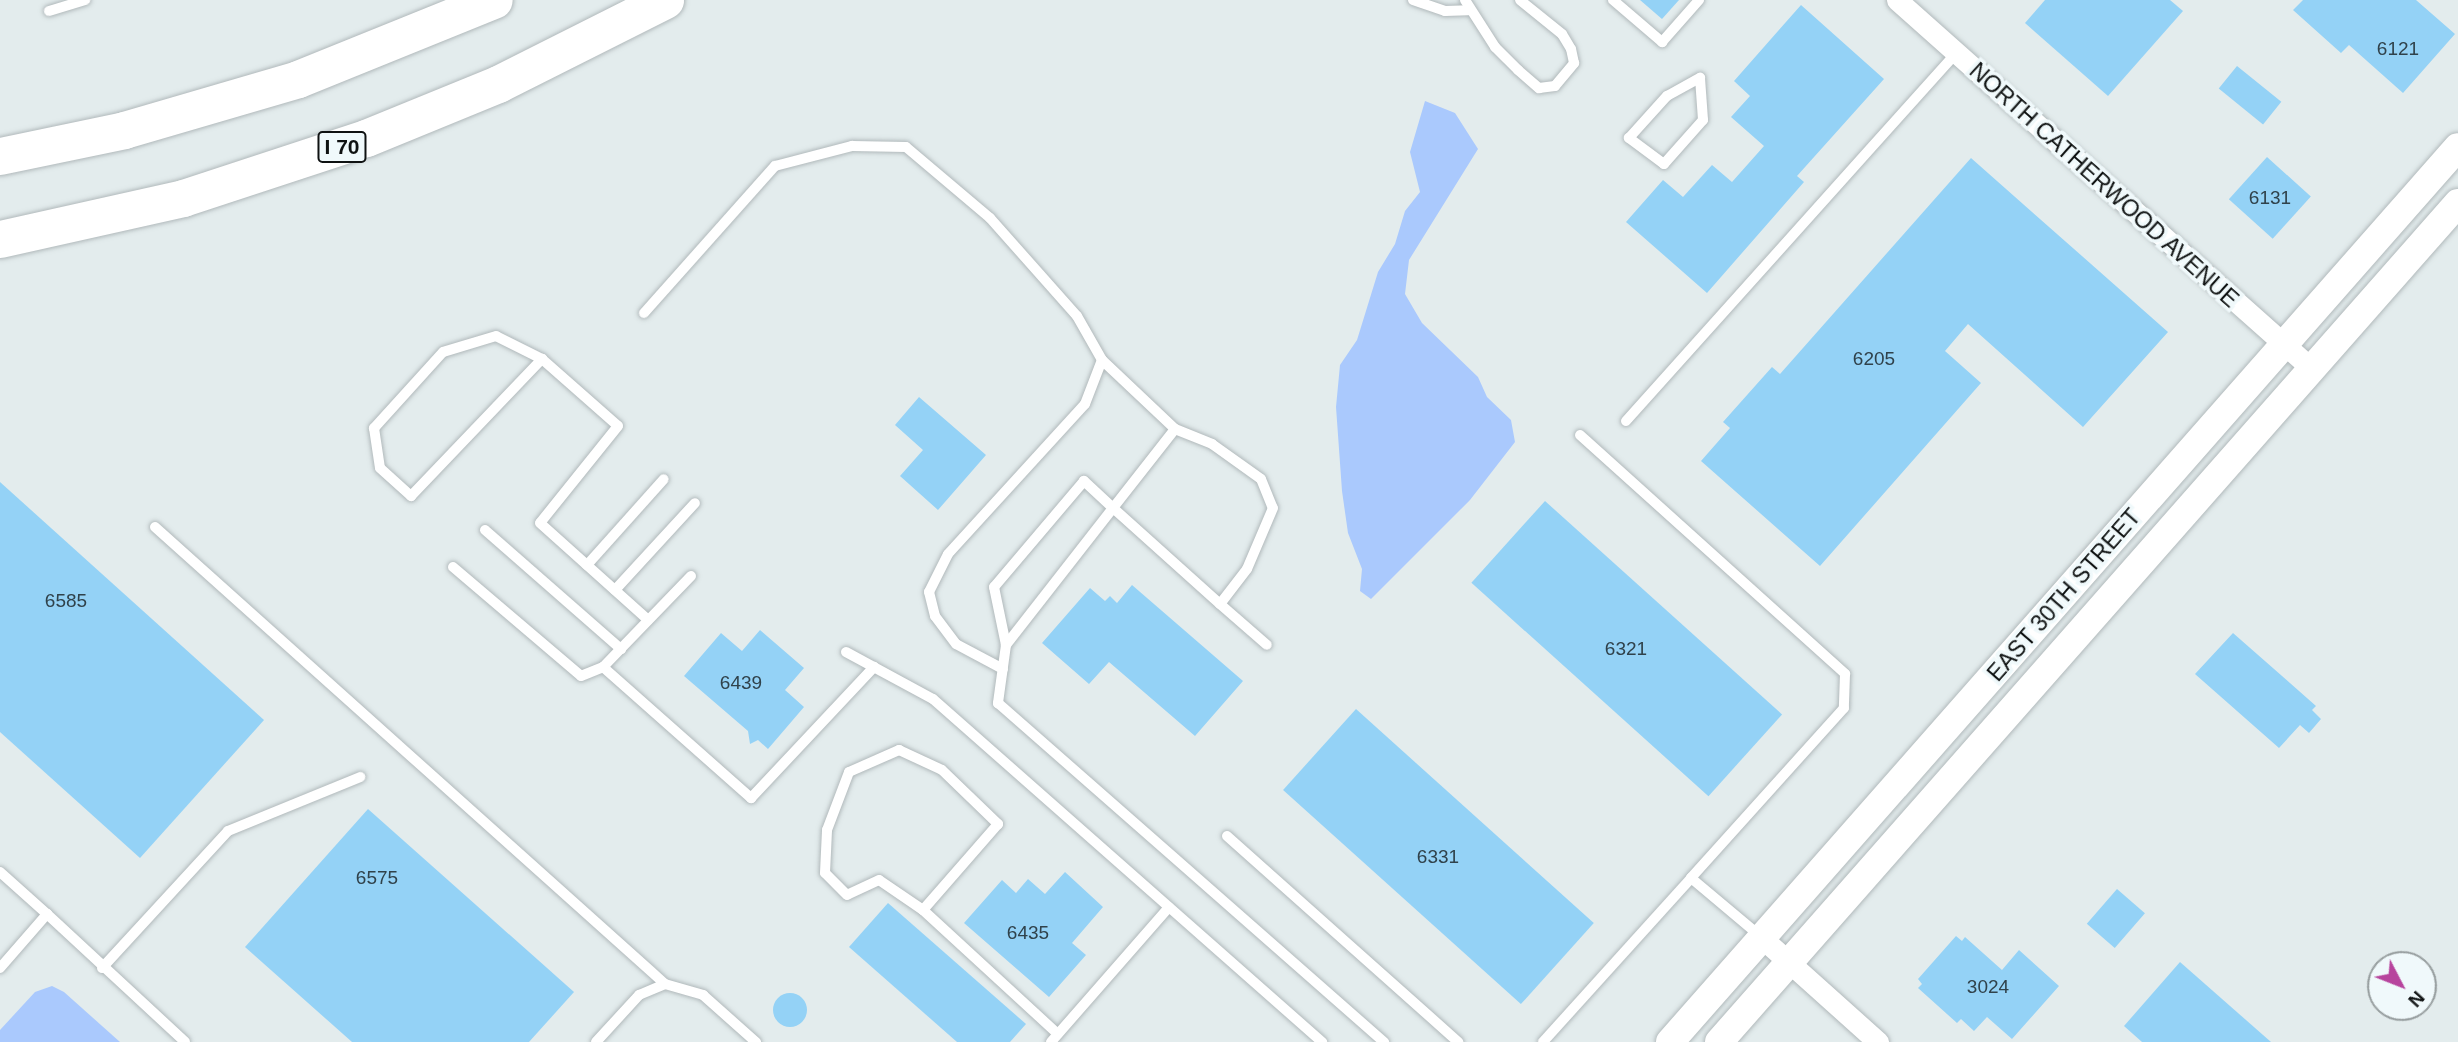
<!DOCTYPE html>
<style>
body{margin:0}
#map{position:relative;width:2458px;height:1042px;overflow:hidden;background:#e3eced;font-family:Helvetica,sans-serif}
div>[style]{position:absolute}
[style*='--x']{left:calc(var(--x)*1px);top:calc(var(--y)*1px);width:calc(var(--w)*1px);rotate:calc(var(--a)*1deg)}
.water>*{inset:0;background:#aac9fd}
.building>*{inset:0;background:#94d2f6;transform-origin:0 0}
.round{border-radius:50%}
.roads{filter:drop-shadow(0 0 2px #b1b9bb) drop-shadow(0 0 2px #b1b9bb)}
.service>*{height:10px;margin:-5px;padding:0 5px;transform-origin:5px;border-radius:5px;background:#fff}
.minor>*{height:21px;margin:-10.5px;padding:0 10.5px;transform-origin:10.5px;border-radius:10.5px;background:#fff}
.secondary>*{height:28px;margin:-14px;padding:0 14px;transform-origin:14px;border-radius:14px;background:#fff}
.motorway>*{height:37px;margin:-18.5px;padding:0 18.5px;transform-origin:18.5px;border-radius:18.5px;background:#fff}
span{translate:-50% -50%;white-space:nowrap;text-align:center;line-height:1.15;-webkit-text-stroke:7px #f0f9fb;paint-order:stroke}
.number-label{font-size:19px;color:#30424b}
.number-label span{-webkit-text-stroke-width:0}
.shield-label span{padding:2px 5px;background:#f0f9fb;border:2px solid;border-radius:5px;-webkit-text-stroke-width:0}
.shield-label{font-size:21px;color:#0f1212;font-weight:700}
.street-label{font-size:23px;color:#0f1212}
.north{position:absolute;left:2367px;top:951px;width:70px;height:70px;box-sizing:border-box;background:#f0f9fb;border:2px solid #969d9e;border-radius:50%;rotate:132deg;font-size:19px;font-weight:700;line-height:28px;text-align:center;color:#0f1212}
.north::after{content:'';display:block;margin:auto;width:24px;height:32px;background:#b7449d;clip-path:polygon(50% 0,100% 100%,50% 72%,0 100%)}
</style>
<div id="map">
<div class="water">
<div style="clip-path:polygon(1425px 101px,1455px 113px,1478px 149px,1409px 260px,1405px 294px,1422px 323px,1478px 377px,1487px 397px,1511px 420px,1515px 442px,1470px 500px,1371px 599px,1360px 591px,1362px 569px,1348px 533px,1342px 491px,1336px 407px,1340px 365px,1357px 340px,1378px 272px,1395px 244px,1405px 211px,1420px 192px,1410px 152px)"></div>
<div style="clip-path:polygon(52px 986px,64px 992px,120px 1042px,0 1042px,0 1030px,35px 992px)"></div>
</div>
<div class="building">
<div style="clip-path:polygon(1640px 0,1679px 0,1662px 19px)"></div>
<div style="clip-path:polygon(2045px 0,2170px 0,2183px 11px,2108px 96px,2025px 23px)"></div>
<div style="clip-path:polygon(2303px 0,2416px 0,2455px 34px,2403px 93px,2349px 45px,2341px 53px,2293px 10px)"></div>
<div style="clip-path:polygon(1801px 5px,1884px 79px,1797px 176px,1804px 182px,1707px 293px,1626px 222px,1663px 180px,1683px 197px,1712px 165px,1732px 182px,1764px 146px,1731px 117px,1750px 96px,1734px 81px)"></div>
<div style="left:2237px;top:66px;width:57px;height:29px;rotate:39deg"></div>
<div style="left:2267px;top:157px;width:59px;height:57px;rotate:42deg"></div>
<div style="clip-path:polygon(1971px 158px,2168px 332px,2083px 427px,1968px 324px,1945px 351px,1981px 383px,1820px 566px,1701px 461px,1730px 428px,1723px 422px,1772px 367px,1780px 374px)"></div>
<div style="clip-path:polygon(919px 397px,986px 455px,938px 510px,900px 476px,923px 450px,895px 425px)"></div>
<div style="clip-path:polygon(0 482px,264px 720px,140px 858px,0 732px)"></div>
<div style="left:1545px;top:501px;width:319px;height:110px;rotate:42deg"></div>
<div style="clip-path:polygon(1132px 585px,1243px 681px,1195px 736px,1109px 662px,1089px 684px,1042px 643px,1090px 588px,1105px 601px,1110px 596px,1117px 603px)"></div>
<div style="clip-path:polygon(760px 630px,804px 668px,785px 690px,804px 707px,768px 749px,758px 740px,750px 744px,748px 731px,684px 676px,721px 633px,742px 651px)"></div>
<div style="clip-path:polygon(2233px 633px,2316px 706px,2312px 710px,2321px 719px,2309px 733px,2300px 725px,2279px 748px,2195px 674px)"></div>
<div style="left:1356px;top:709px;width:320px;height:109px;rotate:42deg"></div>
<div style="clip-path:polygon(368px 809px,574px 992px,529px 1042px,352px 1042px,245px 947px)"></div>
<div style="clip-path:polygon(1065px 872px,1103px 907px,1072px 943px,1086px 955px,1049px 997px,964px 923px,1002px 880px,1016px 893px,1028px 879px,1045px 894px)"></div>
<div style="left:2117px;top:889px;width:37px;height:46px;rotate:41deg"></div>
<div style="clip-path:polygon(888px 903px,1026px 1024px,1010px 1042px,957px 1042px,849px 947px)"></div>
<div style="clip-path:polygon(1956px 936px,1962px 941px,1965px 937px,2002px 970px,2019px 950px,2059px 986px,2012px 1039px,1987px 1017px,1974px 1031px,1961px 1019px,1957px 1023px,1918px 988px,1922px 984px,1918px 979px)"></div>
<div style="clip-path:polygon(2180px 962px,2271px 1042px,2142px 1042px,2124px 1026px)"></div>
<div class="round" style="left:773px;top:993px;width:34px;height:34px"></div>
</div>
<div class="roads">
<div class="service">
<div style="--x:1413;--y:0;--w:34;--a:19"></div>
<div style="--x:1445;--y:11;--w:23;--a:-2"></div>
<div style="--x:1465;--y:0;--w:56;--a:57.4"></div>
<div style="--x:1495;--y:47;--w:33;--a:45"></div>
<div style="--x:1518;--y:70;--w:28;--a:41"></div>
<div style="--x:1539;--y:88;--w:16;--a:-7"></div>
<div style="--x:1555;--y:86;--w:30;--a:-50"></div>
<div style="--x:1574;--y:63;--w:14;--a:-102"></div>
<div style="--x:1571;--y:49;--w:17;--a:-121"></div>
<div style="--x:1562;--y:34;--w:54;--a:-141"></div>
<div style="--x:1613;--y:0;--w:65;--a:40.6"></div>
<div style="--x:1662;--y:42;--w:56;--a:-48.6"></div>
<div style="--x:49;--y:11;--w:38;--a:-17"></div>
<div style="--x:1700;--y:78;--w:42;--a:85.9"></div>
<div style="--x:1703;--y:120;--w:59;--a:131.6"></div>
<div style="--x:1664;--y:164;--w:44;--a:-143.4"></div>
<div style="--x:1629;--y:138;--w:57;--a:-47.9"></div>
<div style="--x:1667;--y:96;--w:38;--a:-29"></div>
<div style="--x:644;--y:313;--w:197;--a:-48.3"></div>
<div style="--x:775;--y:166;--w:80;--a:-14.6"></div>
<div style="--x:852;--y:146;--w:54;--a:1.1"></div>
<div style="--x:906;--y:147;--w:110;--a:40.2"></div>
<div style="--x:990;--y:218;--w:131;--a:48.4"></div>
<div style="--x:1077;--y:316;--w:51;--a:60.4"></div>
<div style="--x:542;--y:359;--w:51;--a:-153.4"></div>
<div style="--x:496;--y:336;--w:55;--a:163.2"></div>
<div style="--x:443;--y:352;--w:103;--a:132.2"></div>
<div style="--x:374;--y:428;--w:40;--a:81.5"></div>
<div style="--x:380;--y:468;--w:42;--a:42.1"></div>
<div style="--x:411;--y:496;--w:190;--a:-46.3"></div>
<div style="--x:542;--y:359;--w:101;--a:41.4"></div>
<div style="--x:618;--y:426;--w:124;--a:128.8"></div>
<div style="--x:540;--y:523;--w:145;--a:41.9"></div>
<div style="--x:1626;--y:421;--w:494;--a:-48.1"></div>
<div style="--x:1580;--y:435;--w:357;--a:42"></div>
<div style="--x:1845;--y:674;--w:34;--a:92"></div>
<div style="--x:1844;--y:708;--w:229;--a:132"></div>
<div style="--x:1691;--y:878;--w:90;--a:40"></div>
<div style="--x:155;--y:527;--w:685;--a:41.86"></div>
<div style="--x:485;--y:530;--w:181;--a:41.2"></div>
<div style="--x:587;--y:565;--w:115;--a:-48.2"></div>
<div style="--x:453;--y:567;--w:168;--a:40.4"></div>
<div style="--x:581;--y:676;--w:24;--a:-22"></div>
<div style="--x:691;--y:576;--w:127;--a:134"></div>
<div style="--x:603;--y:667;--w:198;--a:41.5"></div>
<div style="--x:751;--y:798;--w:180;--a:-46.8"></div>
<div style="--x:615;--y:590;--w:118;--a:-47.4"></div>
<div style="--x:1220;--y:604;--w:62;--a:41.1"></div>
<div style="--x:1006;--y:645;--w:174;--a:-52"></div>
<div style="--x:1113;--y:508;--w:100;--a:-51.9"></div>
<div style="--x:1175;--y:429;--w:40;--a:22"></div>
<div style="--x:1212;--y:444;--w:60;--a:35.5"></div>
<div style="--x:1261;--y:479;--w:31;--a:68"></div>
<div style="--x:1273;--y:508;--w:66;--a:113.1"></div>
<div style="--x:1247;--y:569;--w:44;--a:127.6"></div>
<div style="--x:1220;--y:604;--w:144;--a:-138.1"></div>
<div style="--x:1113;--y:508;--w:40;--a:-137"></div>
<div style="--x:1084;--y:481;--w:139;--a:130.3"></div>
<div style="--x:994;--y:587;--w:59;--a:78.3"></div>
<div style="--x:1006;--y:645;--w:59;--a:97.9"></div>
<div style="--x:998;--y:703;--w:514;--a:41.29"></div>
<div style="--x:846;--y:652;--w:99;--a:28.4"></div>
<div style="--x:933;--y:699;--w:519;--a:41.4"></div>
<div style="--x:1003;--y:669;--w:53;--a:-152"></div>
<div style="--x:956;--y:644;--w:35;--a:-127"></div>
<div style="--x:935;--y:616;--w:25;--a:-104"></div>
<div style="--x:929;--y:592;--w:42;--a:-63.4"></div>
<div style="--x:948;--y:554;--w:203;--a:-47.6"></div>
<div style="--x:1085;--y:404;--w:47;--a:-68.9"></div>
<div style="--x:1102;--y:360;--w:100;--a:43.4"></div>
<div style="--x:1227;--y:836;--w:310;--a:41.7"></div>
<div style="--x:0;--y:872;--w:63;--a:41.8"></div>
<div style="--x:923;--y:910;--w:53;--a:-145.7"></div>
<div style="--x:879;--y:880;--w:35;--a:155"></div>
<div style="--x:847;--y:895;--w:31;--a:-135"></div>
<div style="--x:825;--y:873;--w:43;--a:-87.3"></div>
<div style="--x:827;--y:830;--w:62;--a:-69.2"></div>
<div style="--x:849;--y:772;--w:55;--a:-23.7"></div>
<div style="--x:899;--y:750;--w:47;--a:24.9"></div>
<div style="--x:942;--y:770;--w:78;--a:44"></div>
<div style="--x:998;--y:824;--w:114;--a:131.1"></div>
<div style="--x:923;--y:910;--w:183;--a:42.6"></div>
<div style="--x:0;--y:968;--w:72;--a:-49"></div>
<div style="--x:47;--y:914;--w:188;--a:42.8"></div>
<div style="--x:102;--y:968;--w:186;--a:-47.4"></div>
<div style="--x:228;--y:831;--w:143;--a:-22.2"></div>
<div style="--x:596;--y:1042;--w:64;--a:-47.5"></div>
<div style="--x:639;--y:995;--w:28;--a:-23"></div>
<div style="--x:665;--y:984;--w:40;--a:16"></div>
<div style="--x:703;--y:995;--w:71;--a:41.6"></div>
<div style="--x:1051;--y:1042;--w:179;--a:-48.8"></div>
<div style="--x:1543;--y:1042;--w:221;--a:-47.9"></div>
</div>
<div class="minor">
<div style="--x:1897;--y:0;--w:555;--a:41.64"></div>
<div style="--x:1762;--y:938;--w:156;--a:41.9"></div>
</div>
<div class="secondary">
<div style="--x:1670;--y:1042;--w:1192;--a:-48.64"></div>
<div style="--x:1719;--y:1042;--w:1118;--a:-48.63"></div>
</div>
<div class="motorway">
<div style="--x:0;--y:156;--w:127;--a:-11.8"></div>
<div style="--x:124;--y:130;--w:181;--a:-16.3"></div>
<div style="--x:298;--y:79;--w:211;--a:-22"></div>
<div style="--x:0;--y:239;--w:188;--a:-12.6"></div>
<div style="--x:183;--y:198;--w:193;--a:-18.2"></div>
<div style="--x:366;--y:138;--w:143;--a:-22.2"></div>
<div style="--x:498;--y:84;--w:187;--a:-26.7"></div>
</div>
</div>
<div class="number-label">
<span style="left:2398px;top:49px">6121</span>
<span style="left:2270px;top:198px">6131</span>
<span style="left:1874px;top:359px">6205</span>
<span style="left:66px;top:601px">6585</span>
<span style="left:1626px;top:649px">6321</span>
<span style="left:741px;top:683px">6439</span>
<span style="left:1438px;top:857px">6331</span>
<span style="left:377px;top:878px">6575</span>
<span style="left:1028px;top:933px">6435</span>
<span style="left:1988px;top:987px">3024</span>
</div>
<div class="shield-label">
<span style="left:342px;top:147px">I 70</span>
</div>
<div class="street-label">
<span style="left:2104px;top:185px;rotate:42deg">NORTH CATHERWOOD AVENUE</span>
<span style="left:2064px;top:595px;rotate:-49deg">EAST 30TH STREET</span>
</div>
<div class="north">N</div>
</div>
